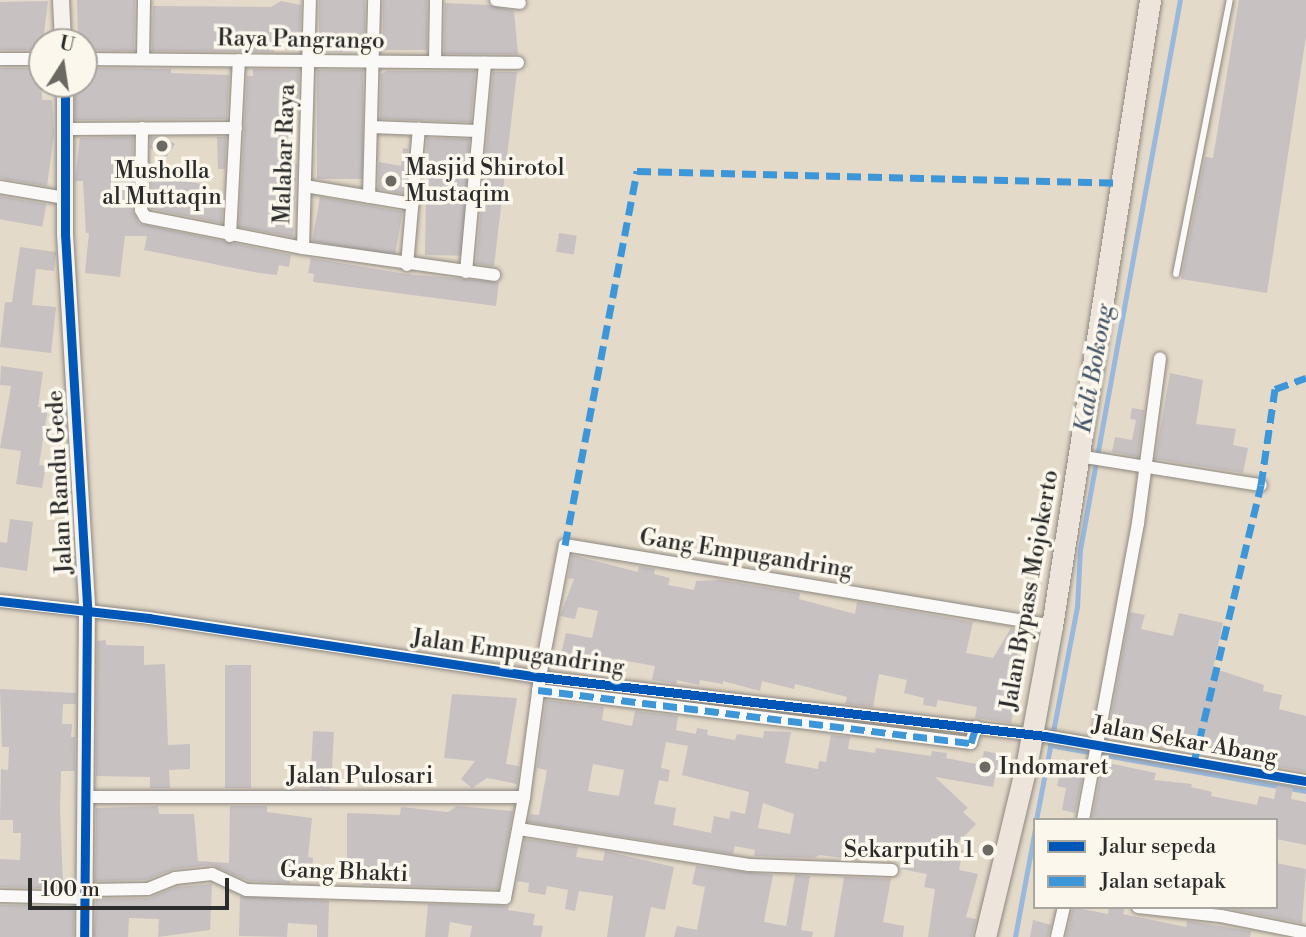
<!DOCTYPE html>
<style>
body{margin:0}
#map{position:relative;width:1306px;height:937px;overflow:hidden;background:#e4dac9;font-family:"Libre Bodoni",serif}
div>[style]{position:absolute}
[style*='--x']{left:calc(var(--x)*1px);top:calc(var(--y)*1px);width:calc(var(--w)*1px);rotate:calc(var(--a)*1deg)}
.stream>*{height:4.5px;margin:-2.25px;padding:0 2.25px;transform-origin:2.25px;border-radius:2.25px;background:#99b8db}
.building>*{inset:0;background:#c8c1c2;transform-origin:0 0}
.roads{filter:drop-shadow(0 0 2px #8d8880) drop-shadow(0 0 2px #8d8880)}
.lane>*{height:6px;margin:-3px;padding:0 3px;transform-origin:3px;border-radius:3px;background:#fbf9f7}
.street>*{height:12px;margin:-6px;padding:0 6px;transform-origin:6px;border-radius:6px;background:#fbf9f7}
.secondary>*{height:16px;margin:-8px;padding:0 8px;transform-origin:8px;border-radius:8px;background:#f5f1ed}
.highway>*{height:21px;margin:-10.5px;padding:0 10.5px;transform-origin:10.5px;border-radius:10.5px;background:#ede4dc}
.quiet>*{height:7px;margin-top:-3.5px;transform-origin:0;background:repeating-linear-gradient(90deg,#3c96d7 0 14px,transparent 0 21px)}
.cycleway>*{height:9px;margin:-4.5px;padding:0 4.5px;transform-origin:4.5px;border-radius:4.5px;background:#0057b8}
.dots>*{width:19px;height:19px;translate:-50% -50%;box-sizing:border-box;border:4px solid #fbf7ec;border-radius:50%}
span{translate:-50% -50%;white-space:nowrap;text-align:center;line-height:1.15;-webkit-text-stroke:7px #fbf7ec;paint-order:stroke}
.street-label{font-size:23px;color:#2b2b2b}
.poi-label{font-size:23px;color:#2b2b2b}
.left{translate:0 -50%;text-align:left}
.right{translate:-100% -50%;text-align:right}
.water-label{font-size:24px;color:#46576b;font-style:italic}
.legend{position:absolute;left:1033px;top:818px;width:245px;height:91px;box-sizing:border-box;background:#fbf7ec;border:2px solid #a8a59f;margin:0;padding:9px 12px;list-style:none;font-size:21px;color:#2b2b2b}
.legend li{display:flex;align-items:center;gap:14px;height:35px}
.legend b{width:35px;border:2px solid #a8a59f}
.north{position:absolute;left:28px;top:28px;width:70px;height:70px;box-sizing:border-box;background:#fbf7ec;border:2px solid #a8a59f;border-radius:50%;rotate:12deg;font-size:19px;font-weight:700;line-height:28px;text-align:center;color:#2b2b2b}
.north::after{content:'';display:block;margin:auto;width:24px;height:32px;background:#6c6862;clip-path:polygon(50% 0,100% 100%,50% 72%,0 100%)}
.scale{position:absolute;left:28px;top:878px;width:201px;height:32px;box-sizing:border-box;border:4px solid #2b2b2b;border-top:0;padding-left:9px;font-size:21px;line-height:24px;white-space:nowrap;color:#2b2b2b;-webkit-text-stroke:5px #fbf7ec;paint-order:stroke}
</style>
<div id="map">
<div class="stream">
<div style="--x:1050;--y:745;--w:260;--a:10.2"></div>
<div style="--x:1036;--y:820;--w:217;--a:-79.1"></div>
<div style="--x:1077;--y:607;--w:57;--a:-87"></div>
<div style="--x:1080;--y:550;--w:559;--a:-79.7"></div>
<div style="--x:1015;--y:937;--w:110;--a:-79.5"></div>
</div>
<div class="building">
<div style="clip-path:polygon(77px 0,135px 0,134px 51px,84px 50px,84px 42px,78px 42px)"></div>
<div style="left:319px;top:0;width:46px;height:52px"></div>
<div style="left:383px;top:0;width:44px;height:50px"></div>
<div style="clip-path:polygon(1239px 0,1306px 0,1306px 36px,1267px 293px,1181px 279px,1205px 157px,1213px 158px)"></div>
<div style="clip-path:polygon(48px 1px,42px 50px,0 50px,0 2px)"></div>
<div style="clip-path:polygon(281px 1px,301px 5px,300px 38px,274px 38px,274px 52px,152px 51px,153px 6px,271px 7px)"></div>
<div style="clip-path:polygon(445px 3px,489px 5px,514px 11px,518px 54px,444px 54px)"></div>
<div style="clip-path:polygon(0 68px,42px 68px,42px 100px,52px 100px,54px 134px,47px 186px,0 178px)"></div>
<div style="clip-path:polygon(84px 68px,171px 69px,171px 73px,229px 75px,227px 119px,75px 120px,75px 84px,84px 84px)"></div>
<div style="clip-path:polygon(253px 69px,299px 70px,298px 105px,292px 105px,290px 164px,297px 164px,293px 237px,239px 227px,247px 76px,253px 76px)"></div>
<div style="left:317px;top:70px;width:46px;height:109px"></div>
<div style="clip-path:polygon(387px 71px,475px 71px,471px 122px,380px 119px,381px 74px)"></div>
<div style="clip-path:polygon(493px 72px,517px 72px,494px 266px,476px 264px)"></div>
<div style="clip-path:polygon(133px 137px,132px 210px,139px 224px,291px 255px,289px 267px,279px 265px,277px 275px,259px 273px,144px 250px,147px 236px,125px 236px,120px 277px,85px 273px,89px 233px,86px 233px,83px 181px,75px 181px,80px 138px)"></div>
<div style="clip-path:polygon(151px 137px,164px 137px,175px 144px,166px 158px,150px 148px)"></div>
<div style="clip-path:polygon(217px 137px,226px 137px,225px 169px,218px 169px)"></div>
<div style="left:427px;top:138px;width:42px;height:117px;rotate:1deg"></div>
<div style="clip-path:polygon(403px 148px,408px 149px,404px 194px,378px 189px,379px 162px,401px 166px)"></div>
<div style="clip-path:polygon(150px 170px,163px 171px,163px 177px,208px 185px,206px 191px,223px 195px,222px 223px,151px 209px)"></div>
<div style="left:0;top:196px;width:47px;height:23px;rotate:10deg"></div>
<div style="left:320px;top:197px;width:84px;height:45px;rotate:10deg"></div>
<div style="left:559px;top:233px;width:18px;height:19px;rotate:9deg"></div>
<div style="clip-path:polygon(20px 247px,56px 252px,54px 271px,36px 269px,32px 305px,56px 307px,51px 353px,0 347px,5px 302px,12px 302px)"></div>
<div style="clip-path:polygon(311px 258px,406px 274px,499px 282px,496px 306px,313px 282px,314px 274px,308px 273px)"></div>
<div style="clip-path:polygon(1px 366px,43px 372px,38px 407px,48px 408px,39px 465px,46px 466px,42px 488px,16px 484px,21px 451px,0 448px,11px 386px,0 385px)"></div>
<div style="clip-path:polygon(1170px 373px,1203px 380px,1196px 424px,1236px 429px,1233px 445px,1248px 448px,1243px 473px,1155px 459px)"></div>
<div style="clip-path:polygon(1132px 408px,1144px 410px,1138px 457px,1112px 452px,1115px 437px,1132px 440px,1136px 420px,1130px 419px)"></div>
<div style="clip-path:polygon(10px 519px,33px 522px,27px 571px,0 567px,0 542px,7px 543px)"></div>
<div style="clip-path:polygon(572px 555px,638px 572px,639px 566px,655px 569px,654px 574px,670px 578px,668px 585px,694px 590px,696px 581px,720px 580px,800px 593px,799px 599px,855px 614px,857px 602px,973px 622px,966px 653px,993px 658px,1011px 628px,1020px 630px,1025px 632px,1017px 657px,1024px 658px,1011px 723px,975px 718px,977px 707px,938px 700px,936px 707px,923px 705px,924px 698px,904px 693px,907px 680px,879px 674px,873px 707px,845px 704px,847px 697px,795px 684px,794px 689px,762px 681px,760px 691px,723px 681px,723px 684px,700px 680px,699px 685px,677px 680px,676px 684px,652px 680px,655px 666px,586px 654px,584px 663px,560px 658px,566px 633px,592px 638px,598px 611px,578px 607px,575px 619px,560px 616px,574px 579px,568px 578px)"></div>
<div style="clip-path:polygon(1130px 612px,1145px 615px,1141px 629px,1173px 636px,1179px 613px,1223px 623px,1213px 668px,1264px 685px,1263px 691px,1282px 695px,1279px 709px,1306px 716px,1306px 772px,1267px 765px,1269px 758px,1220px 745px,1218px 757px,1108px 734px)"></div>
<div style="clip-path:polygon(106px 640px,106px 645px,144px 646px,144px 665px,165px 664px,168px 745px,190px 744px,190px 769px,169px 770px,170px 788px,150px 788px,150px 777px,96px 776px,97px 641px)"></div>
<div style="left:225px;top:665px;width:26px;height:123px"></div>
<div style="clip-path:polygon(0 689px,76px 693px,76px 704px,63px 704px,62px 724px,72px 724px,71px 737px,75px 737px,75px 771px,61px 771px,60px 810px,63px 882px,74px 883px,74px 889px,0 887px,0 859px,20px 860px,21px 833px,13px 833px,13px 820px,0 820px,1px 769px,8px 770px,9px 747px,2px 747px)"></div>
<div style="clip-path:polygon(452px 694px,517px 698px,506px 764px,519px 766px,517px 784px,487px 778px,472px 788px,461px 779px,475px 761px,444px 758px)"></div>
<div style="clip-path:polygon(evenodd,546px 700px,604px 707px,602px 720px,632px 726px,635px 711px,678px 716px,676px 730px,696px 734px,697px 728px,708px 730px,707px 735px,735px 740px,737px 734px,763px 738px,764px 731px,791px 732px,785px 763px,818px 769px,819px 761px,826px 762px,831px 735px,850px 737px,848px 749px,875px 753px,876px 748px,931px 756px,932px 751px,947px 753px,946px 758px,981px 765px,984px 751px,1000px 754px,993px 787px,935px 777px,968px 808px,963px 812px,976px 824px,953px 848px,963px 850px,959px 870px,978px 874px,966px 917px,976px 919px,972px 937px,928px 937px,935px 889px,924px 887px,927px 874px,901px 869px,900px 860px,885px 858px,886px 854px,859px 849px,857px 860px,820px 855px,814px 858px,754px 856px,755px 850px,735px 846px,733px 854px,528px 822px,530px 814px,539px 815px,547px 770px,537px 768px,546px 700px,666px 742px,688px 746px,682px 775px,749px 792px,745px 814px,731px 811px,729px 819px,714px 816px,711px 833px,673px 825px,676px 808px,654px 804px,659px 780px,668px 782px,670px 770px,661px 768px,666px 742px,546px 700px,593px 764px,624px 770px,619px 796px,588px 791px,593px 764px,546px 700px,763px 803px,794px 814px,790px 834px,758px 828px,763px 803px)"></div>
<div style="left:313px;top:731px;width:21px;height:57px;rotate:3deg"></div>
<div style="clip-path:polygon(1103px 762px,1156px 773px,1154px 780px,1192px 784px,1191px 787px,1212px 792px,1211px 796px,1257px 805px,1259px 796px,1274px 799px,1277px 785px,1293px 788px,1291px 799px,1306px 802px,1306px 845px,1276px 839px,1276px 820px,1092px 820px)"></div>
<div style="clip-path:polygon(1061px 770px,1083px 774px,1075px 813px,1062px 810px,1066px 788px,1057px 786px)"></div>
<div style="clip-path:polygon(158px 806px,159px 814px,194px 814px,198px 861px,229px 863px,230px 806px,267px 806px,267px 812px,312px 818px,308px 857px,313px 858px,312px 870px,291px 868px,290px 883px,249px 881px,211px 865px,174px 869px,146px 880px,95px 881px,96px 808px)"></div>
<div style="clip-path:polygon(457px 806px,513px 811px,498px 889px,363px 885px,364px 866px,347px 866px,347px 813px,400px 815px,401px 807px,448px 812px)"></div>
<div style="clip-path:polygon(525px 839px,578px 847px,576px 857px,603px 861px,605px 851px,674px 867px,665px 910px,651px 907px,645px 937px,607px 937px,613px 896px,579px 891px,575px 911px,565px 909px,568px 890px,547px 886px,545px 895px,528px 892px,529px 883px,517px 881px)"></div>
<div style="clip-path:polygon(1276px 863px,1306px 869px,1302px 923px,1230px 909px,1276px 907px)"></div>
<div style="clip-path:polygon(696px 866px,773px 875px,764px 922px,786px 926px,795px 875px,810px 876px,801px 930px,813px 932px,812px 937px,674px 937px,677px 926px,697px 930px,705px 887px,692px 884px)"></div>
<div style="clip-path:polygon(844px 877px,891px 879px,883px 922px,904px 926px,903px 937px,834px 937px)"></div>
<div style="clip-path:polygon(212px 884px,210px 930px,158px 937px,159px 919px,129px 918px,128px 937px,94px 937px,96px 899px,149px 898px,177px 887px)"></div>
<div style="clip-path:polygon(240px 896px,329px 901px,328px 937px,317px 937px,317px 925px,288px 923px,287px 937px,239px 936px)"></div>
<div style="clip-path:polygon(428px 904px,509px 906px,508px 910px,535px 914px,533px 925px,543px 926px,541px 937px,470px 937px,472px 926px,450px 922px,448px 937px,425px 937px)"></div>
<div style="left:0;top:905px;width:74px;height:32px;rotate:1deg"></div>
<div style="clip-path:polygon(1073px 907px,1108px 914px,1109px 907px,1125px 907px,1123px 914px,1186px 927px,1187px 921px,1251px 931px,1250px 937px,1066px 937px)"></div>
<div style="clip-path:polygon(1033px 920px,1051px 925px,1048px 937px,1030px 937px)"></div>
</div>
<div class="roads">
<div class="lane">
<div style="--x:1176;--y:274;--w:279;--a:-78.9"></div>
</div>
<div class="street">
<div style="--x:496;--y:0;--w:24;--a:7"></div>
<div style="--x:0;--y:59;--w:42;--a:0"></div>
<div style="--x:84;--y:59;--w:434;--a:0.5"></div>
<div style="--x:143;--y:59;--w:59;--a:-89"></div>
<div style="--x:435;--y:62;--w:62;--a:-89.1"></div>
<div style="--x:371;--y:127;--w:107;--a:2.1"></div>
<div style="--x:142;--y:128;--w:82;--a:90.7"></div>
<div style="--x:141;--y:210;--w:8;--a:60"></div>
<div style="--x:145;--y:217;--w:161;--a:11.1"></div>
<div style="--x:303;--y:248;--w:193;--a:8"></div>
<div style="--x:66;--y:129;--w:170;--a:-0.3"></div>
<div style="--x:305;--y:186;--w:109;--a:9.5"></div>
<div style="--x:0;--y:187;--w:66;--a:9.6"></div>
<div style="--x:369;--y:197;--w:197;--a:-88.5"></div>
<div style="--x:230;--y:236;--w:176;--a:-87.1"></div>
<div style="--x:303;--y:248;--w:248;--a:-88.4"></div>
<div style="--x:407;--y:265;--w:137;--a:-85"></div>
<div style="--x:466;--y:272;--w:210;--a:-84.8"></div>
<div style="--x:1079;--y:456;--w:184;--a:9.1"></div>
<div style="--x:0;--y:601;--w:150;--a:6.5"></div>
<div style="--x:149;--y:618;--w:395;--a:8.6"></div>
<div style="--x:540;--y:677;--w:508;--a:6.66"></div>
<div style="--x:1045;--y:736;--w:265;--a:9.8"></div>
<div style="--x:538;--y:690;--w:436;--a:7"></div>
<div style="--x:971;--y:743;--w:17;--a:-73"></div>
<div style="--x:86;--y:797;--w:438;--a:0"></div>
<div style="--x:524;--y:797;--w:121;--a:-82.4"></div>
<div style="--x:540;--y:677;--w:134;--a:-79.3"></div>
<div style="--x:565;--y:545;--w:494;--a:9.4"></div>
<div style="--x:1083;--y:820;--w:302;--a:-79.5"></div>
<div style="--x:1138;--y:523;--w:166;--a:-82.4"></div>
<div style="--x:519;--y:829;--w:233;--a:8.9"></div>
<div style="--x:749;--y:865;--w:143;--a:2"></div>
<div style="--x:87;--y:890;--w:61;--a:-0.9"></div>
<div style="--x:148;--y:889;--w:29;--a:-22"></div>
<div style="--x:175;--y:878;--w:37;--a:-6"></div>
<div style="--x:212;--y:874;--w:38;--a:25"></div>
<div style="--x:247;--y:890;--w:258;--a:1.8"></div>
<div style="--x:505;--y:898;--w:103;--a:-79.3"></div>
<div style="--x:0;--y:896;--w:87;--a:1.3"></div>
<div style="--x:1138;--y:907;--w:83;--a:6.2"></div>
<div style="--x:1221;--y:916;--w:87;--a:11.3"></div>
<div style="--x:1057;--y:937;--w:31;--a:-77"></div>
</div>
<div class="secondary">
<div style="--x:61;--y:0;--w:42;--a:87.3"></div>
<div style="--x:65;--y:84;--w:150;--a:90"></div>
<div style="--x:65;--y:234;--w:376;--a:86.6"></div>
<div style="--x:87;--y:609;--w:328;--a:90.5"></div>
</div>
<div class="highway">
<div style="--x:985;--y:937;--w:180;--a:-76.5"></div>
<div style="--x:1027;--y:762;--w:138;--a:-79.6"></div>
<div style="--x:1052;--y:626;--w:634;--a:-81.1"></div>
</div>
</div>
<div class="quiet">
<div style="--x:565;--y:545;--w:381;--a:-79.1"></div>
<div style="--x:637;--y:171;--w:483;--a:1.4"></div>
<div style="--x:538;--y:690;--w:436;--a:7"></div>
<div style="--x:971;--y:743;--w:17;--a:-73"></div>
<div style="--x:1194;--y:762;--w:285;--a:-76.4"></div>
<div style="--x:1261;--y:485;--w:97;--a:-81.7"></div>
<div style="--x:1275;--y:389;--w:33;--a:-20"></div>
</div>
<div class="cycleway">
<div style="--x:65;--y:84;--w:150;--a:90"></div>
<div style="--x:65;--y:234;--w:376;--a:86.6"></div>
<div style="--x:87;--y:609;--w:328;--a:90.5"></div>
<div style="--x:0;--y:601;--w:150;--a:6.5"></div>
<div style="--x:149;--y:618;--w:395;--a:8.6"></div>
<div style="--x:540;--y:677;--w:508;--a:6.66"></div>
<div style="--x:1045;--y:736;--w:265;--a:9.8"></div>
</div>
<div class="dots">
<div style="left:162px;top:146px;background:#6c6862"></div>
<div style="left:391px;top:181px;background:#6c6862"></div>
<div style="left:985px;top:767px;background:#6c6862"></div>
<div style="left:988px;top:850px;background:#6c6862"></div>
</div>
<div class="street-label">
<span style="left:301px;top:40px;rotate:1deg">Raya Pangrango</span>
<span style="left:285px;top:154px;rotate:-88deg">Malabar Raya</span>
<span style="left:60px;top:482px;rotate:-93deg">Jalan Randu Gede</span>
<span style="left:746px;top:554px;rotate:9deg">Gang Empugandring</span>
<span style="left:1030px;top:590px;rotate:-80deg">Jalan Bypass Mojokerto</span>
<span style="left:518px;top:653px;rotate:8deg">Jalan Empugandring</span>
<span style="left:1185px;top:741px;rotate:10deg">Jalan Sekar Abang</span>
<span style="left:360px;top:776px">Jalan Pulosari</span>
<span style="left:344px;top:872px;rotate:2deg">Gang Bhakti</span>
</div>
<div class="poi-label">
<span class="left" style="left:405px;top:181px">Masjid Shirotol<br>Mustaqim</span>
<span style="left:162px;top:184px">Musholla<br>al Muttaqin</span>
<span class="left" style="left:999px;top:767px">Indomaret</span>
<span class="right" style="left:974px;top:850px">Sekarputih 1</span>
</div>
<div class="water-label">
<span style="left:1095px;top:369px;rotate:-80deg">Kali Bokong</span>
</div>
<ul class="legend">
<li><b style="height:9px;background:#0057b8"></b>Jalur sepeda</li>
<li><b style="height:9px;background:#3c96d7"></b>Jalan setapak</li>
</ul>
<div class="north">U</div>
<div class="scale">100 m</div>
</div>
